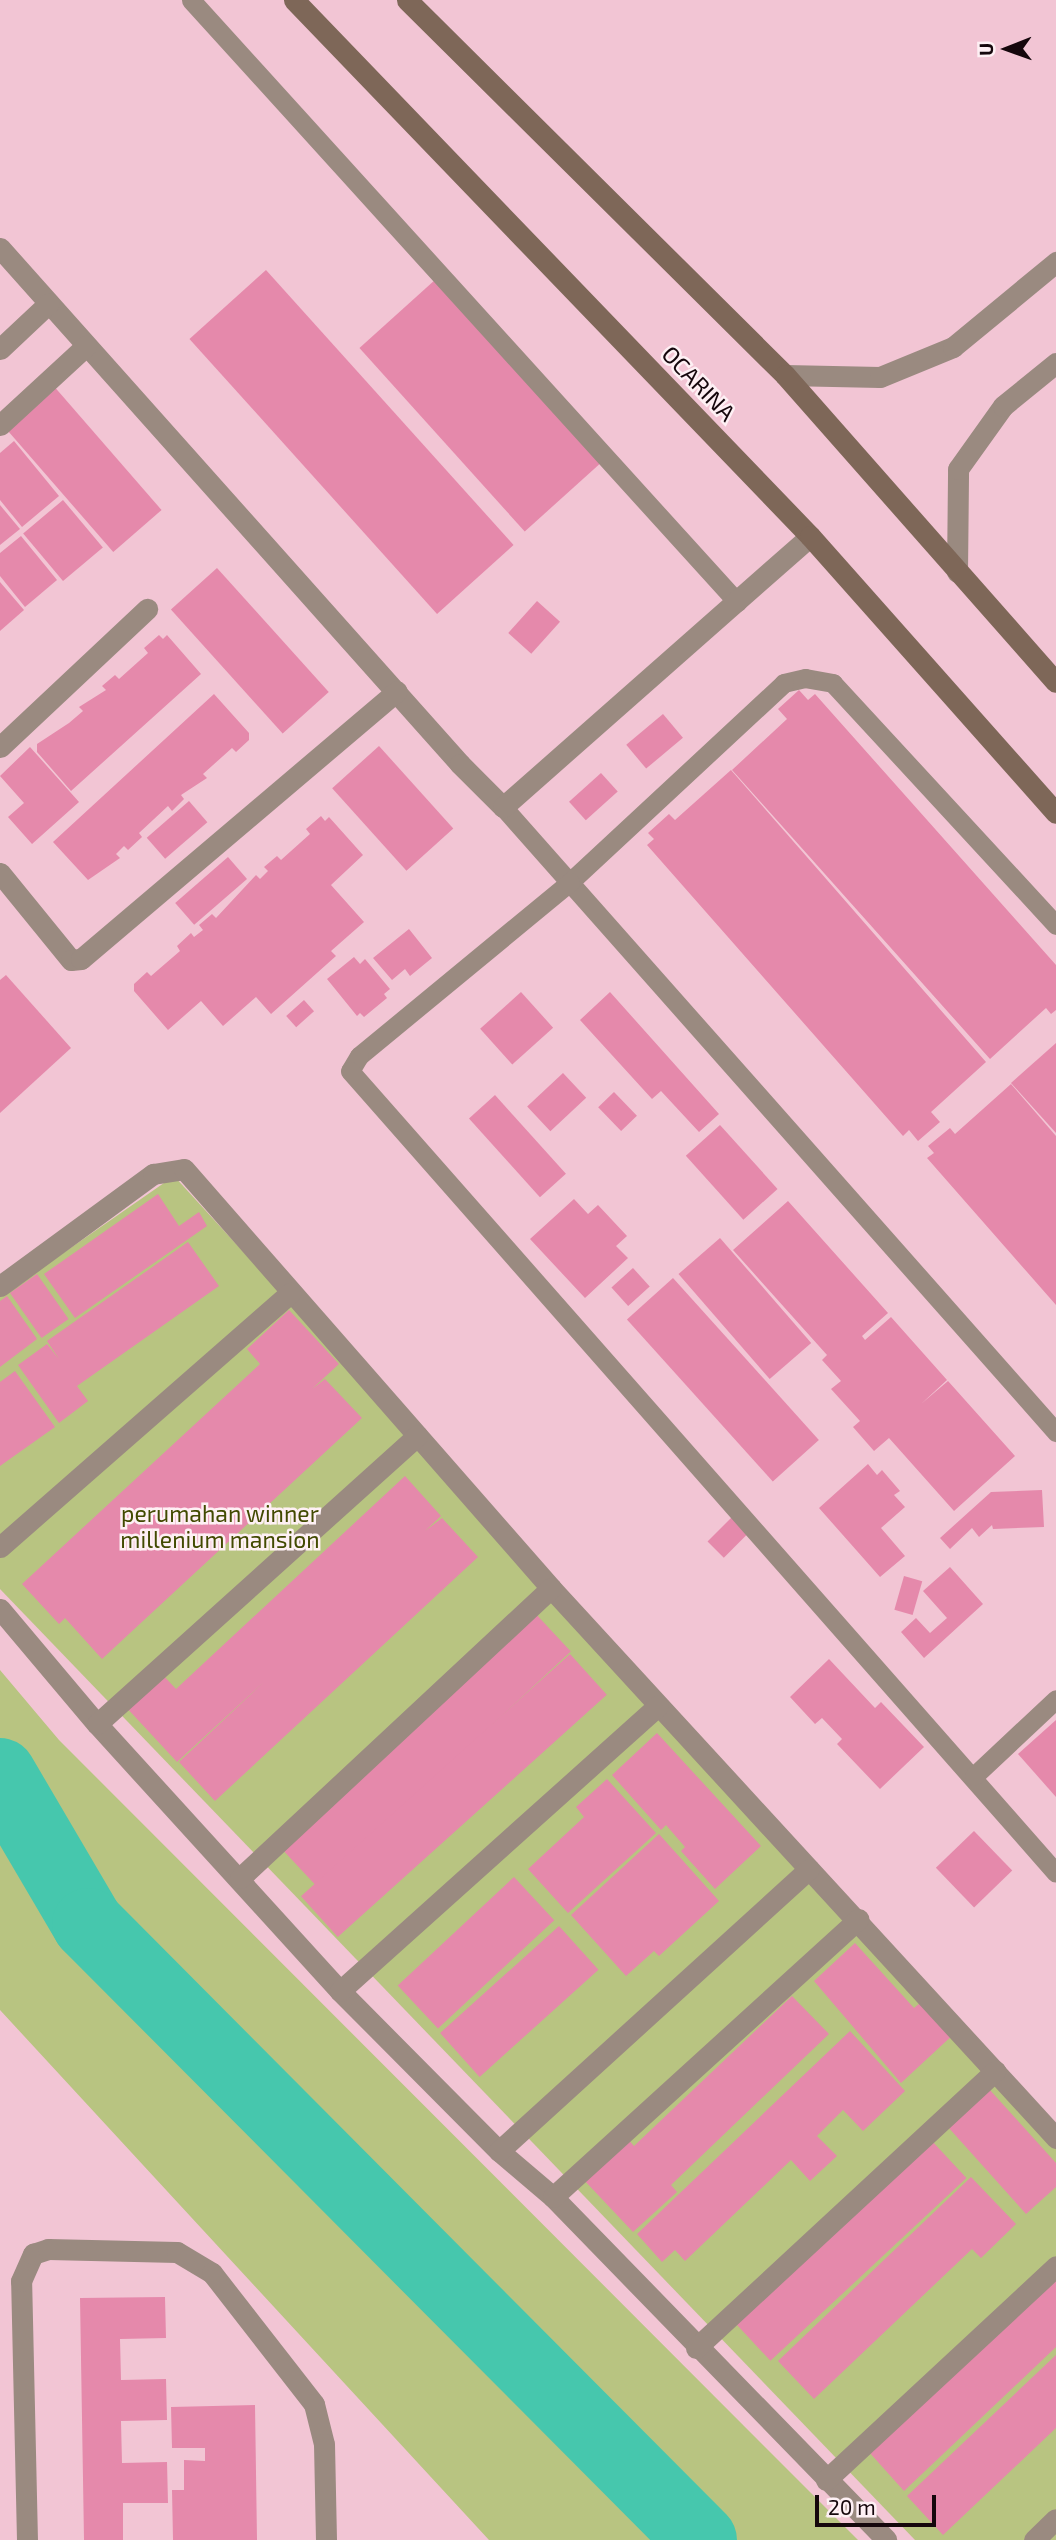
<!DOCTYPE html>
<style>
body{margin:0}
#map{position:relative;width:1056px;height:2540px;overflow:hidden;background:#f2c5d4;font-family:"Exo 2",sans-serif}
div>[style]{position:absolute}
[style*='--x']{left:calc(var(--x)*1px);top:calc(var(--y)*1px);width:calc(var(--w)*1px);rotate:calc(var(--a)*1deg)}
.green>*{inset:0;background:#b8c481}
.river>*{height:72px;margin:-36px;padding:0 36px;transform-origin:36px;border-radius:36px;background:#46c7ad}
.building>*{inset:0;background:#e589ab;transform-origin:0 0}
.lane>*{height:19px;margin:-9.5px;padding:0 9.5px;transform-origin:9.5px;border-radius:9.5px;background:#9a8a80}
.street>*{height:21px;margin:-10.5px;padding:0 10.5px;transform-origin:10.5px;border-radius:10.5px;background:#9a8a80}
.secondary>*{height:21px;margin:-10.5px;padding:0 10.5px;transform-origin:10.5px;border-radius:10.5px;background:#7e6758}
span{translate:-50% -50%;white-space:nowrap;text-align:center;line-height:1.15;-webkit-text-stroke:5px #fef0f4;paint-order:stroke}
.street-label{font-size:23px;color:#15070c}
.park-label{font-size:23px;color:#424a01}
.north{position:absolute;left:972px;top:14px;width:70px;height:70px;-webkit-text-stroke:5px #fef0f4;paint-order:stroke;rotate:269deg;font-size:19px;font-weight:700;line-height:28px;text-align:center;color:#15070c}
.north::after{content:'';display:block;margin:auto;width:24px;height:32px;background:#15070c;clip-path:polygon(50% 0,100% 100%,50% 72%,0 100%)}
.scale{position:absolute;left:815px;top:2495px;width:121px;height:32px;box-sizing:border-box;border:4px solid #15070c;border-top:0;padding-left:9px;font-size:21px;line-height:24px;white-space:nowrap;color:#15070c;-webkit-text-stroke:5px #fef0f4;paint-order:stroke}
</style>
<div id="map">
<div class="green">
<div style="clip-path:polygon(174px 1176px,1056px 2142px,1056px 2540px,915px 2540px,0 1589px,0 1297px)"></div>
<div style="clip-path:polygon(0 1670px,59px 1740px,858px 2540px,489px 2540px,0 2010px)"></div>
</div>
<div class="river">
<div style="--x:0;--y:1774;--w:174;--a:59.6"></div>
<div style="--x:88;--y:1924;--w:869;--a:45.14"></div>
</div>
<div class="building">
<div style="left:266px;top:270px;width:370px;height:103px;rotate:48deg"></div>
<div style="left:436px;top:279px;width:247px;height:103px;rotate:48deg"></div>
<div style="left:52px;top:384px;width:167px;height:64px;rotate:49deg"></div>
<div style="clip-path:polygon(14px 441px,59px 496px,22px 527px,0 500px,0 453px)"></div>
<div style="left:63px;top:500px;width:62px;height:52px;rotate:50deg"></div>
<div style="clip-path:polygon(0 505px,20px 529px,0 545px)"></div>
<div style="clip-path:polygon(21px 536px,57px 580px,25px 607px,0 576px,0 553px)"></div>
<div style="left:217px;top:568px;width:167px;height:62px;rotate:48deg"></div>
<div style="clip-path:polygon(0 582px,24px 610px,0 631px)"></div>
<div style="left:537px;top:601px;width:31px;height:43px;rotate:42deg"></div>
<div style="clip-path:polygon(159px 635px,163px 639px,167px 635px,201px 674px,71px 791px,37px 752px,37px 744px,69px 723px,83px 711px,79px 707px,106px 690px,102px 686px,115px 675px,119px 679px,148px 653px,144px 648px)"></div>
<div style="clip-path:polygon(799px 690px,808px 700px,815px 694px,1056px 965px,1056px 1010px,1051px 1014px,1046px 1008px,990px 1059px,732px 770px,787px 719px,778px 709px)"></div>
<div style="clip-path:polygon(214px 694px,249px 733px,249px 740px,236px 752px,232px 748px,203px 774px,207px 778px,181px 795px,184px 799px,172px 811px,168px 806px,139px 833px,142px 837px,128px 850px,124px 846px,116px 854px,120px 858px,88px 880px,53px 842px)"></div>
<div style="left:663px;top:714px;width:31px;height:48px;rotate:50deg"></div>
<div style="left:379px;top:746px;width:111px;height:63px;rotate:48deg"></div>
<div style="clip-path:polygon(30px 747px,79px 802px,32px 844px,8px 817px,24px 803px,0 776px)"></div>
<div style="clip-path:polygon(731px 770px,986px 1062px,931px 1112px,940px 1122px,918px 1141px,909px 1130px,903px 1136px,647px 845px,654px 839px,648px 833px,669px 814px,675px 820px)"></div>
<div style="left:601px;top:773px;width:25px;height:43px;rotate:48deg"></div>
<div style="left:189px;top:801px;width:28px;height:56px;rotate:49deg"></div>
<div style="clip-path:polygon(321px 816px,325px 821px,329px 817px,363px 855px,331px 885px,364px 922px,331px 951px,336px 956px,271px 1014px,256px 997px,223px 1026px,201px 1001px,168px 1030px,134px 991px,134px 984px,147px 972px,151px 976px,180px 951px,177px 946px,191px 933px,194px 937px,203px 930px,199px 925px,212px 914px,216px 918px,256px 875px,260px 879px,268px 871px,264px 867px,277px 856px,281px 860px,310px 834px,306px 829px)"></div>
<div style="left:228px;top:857px;width:29px;height:70px;rotate:49deg"></div>
<div style="clip-path:polygon(409px 929px,432px 958px,410px 976px,405px 969px,392px 980px,373px 958px)"></div>
<div style="clip-path:polygon(354px 957px,360px 964px,365px 959px,390px 989px,384px 994px,387px 998px,364px 1017px,360px 1013px,357px 1016px,327px 979px)"></div>
<div style="clip-path:polygon(6px 975px,71px 1048px,0 1113px,0 980px)"></div>
<div style="left:521px;top:992px;width:48px;height:55px;rotate:48deg"></div>
<div style="clip-path:polygon(610px 992px,719px 1114px,699px 1132px,661px 1091px,652px 1099px,580px 1020px)"></div>
<div style="left:304px;top:1000px;width:15px;height:24px;rotate:48deg"></div>
<div style="clip-path:polygon(1056px 1043px,1056px 1133px,1011px 1083px)"></div>
<div style="left:563px;top:1073px;width:34px;height:49px;rotate:47deg"></div>
<div style="clip-path:polygon(1011px 1084px,1056px 1136px,1056px 1305px,927px 1158px,934px 1153px,928px 1146px,950px 1128px,955px 1134px)"></div>
<div style="left:614px;top:1092px;width:33px;height:22px;rotate:46deg"></div>
<div style="left:495px;top:1095px;width:106px;height:35px;rotate:48deg"></div>
<div style="left:720px;top:1125px;width:86px;height:46px;rotate:48deg"></div>
<div style="clip-path:polygon(158px 1194px,179px 1226px,199px 1212px,207px 1226px,75px 1318px,44px 1274px)"></div>
<div style="clip-path:polygon(574px 1199px,588px 1214px,598px 1205px,627px 1236px,616px 1246px,628px 1258px,585px 1298px,530px 1239px)"></div>
<div style="clip-path:polygon(788px 1201px,888px 1313px,862px 1336px,865px 1340px,891px 1317px,947px 1380px,921px 1404px,948px 1381px,1015px 1456px,954px 1511px,889px 1438px,874px 1451px,853px 1427px,860px 1421px,831px 1389px,841px 1381px,822px 1360px,827px 1355px,733px 1250px)"></div>
<div style="left:720px;top:1238px;width:139px;height:55px;rotate:49deg"></div>
<div style="clip-path:polygon(188px 1242px,219px 1286px,77px 1386px,88px 1401px,59px 1423px,18px 1365px,47px 1344px,59px 1359px,47px 1341px)"></div>
<div style="left:633px;top:1268px;width:25px;height:29px;rotate:48deg"></div>
<div style="left:37px;top:1274px;width:55px;height:33px;rotate:55deg"></div>
<div style="left:673px;top:1278px;width:218px;height:62px;rotate:48deg"></div>
<div style="clip-path:polygon(7px 1296px,37px 1339px,0 1367px,0 1301px)"></div>
<div style="clip-path:polygon(289px 1310px,339px 1364px,312px 1389px,325px 1379px,362px 1418px,102px 1659px,65px 1618px,59px 1624px,22px 1584px,260px 1364px,247px 1349px)"></div>
<div style="clip-path:polygon(15px 1371px,55px 1427px,0 1466px,0 1382px)"></div>
<div style="clip-path:polygon(868px 1464px,877px 1475px,882px 1470px,900px 1491px,894px 1495px,905px 1507px,881px 1528px,905px 1556px,880px 1577px,819px 1508px)"></div>
<div style="clip-path:polygon(405px 1476px,441px 1516px,425px 1531px,442px 1518px,478px 1557px,215px 1801px,179px 1762px,266px 1680px,177px 1762px,125px 1706px,161px 1673px,176px 1689px)"></div>
<div style="clip-path:polygon(1042px 1490px,1044px 1527px,993px 1529px,992px 1525px,979px 1537px,972px 1528px,950px 1549px,940px 1538px,991px 1492px)"></div>
<div style="left:733px;top:1516px;width:23px;height:36px;rotate:45deg"></div>
<div style="clip-path:polygon(950px 1567px,983px 1604px,924px 1658px,901px 1632px,916px 1618px,930px 1633px,947px 1618px,923px 1591px)"></div>
<div style="left:904px;top:1576px;width:19px;height:35px;rotate:16deg"></div>
<div style="left:534px;top:1612px;width:54px;height:346px;rotate:47deg"></div>
<div style="left:570px;top:1654px;width:55px;height:362px;rotate:48deg"></div>
<div style="clip-path:polygon(829px 1659px,875px 1708px,881px 1702px,924px 1747px,880px 1789px,837px 1744px,842px 1739px,822px 1718px,815px 1724px,790px 1697px)"></div>
<div style="clip-path:polygon(1056px 1720px,1056px 1797px,1018px 1754px)"></div>
<div style="clip-path:polygon(657px 1733px,761px 1846px,715px 1889px,681px 1851px,685px 1847px,666px 1825px,661px 1830px,612px 1775px)"></div>
<div style="clip-path:polygon(607px 1779px,656px 1833px,568px 1913px,528px 1869px,584px 1817px,576px 1807px)"></div>
<div style="left:974px;top:1831px;width:55px;height:53px;rotate:46deg"></div>
<div style="clip-path:polygon(659px 1834px,719px 1901px,659px 1956px,654px 1951px,626px 1976px,571px 1915px)"></div>
<div style="left:514px;top:1877px;width:59px;height:159px;rotate:47deg"></div>
<div style="left:559px;top:1926px;width:59px;height:160px;rotate:48deg"></div>
<div style="clip-path:polygon(855px 1943px,914px 2008px,925px 1999px,956px 2032px,901px 2083px,814px 1981px)"></div>
<div style="clip-path:polygon(792px 1996px,829px 2034px,671px 2185px,677px 2192px,633px 2232px,583px 2179px,627px 2138px,634px 2146px)"></div>
<div style="clip-path:polygon(850px 2031px,905px 2091px,863px 2131px,843px 2110px,817px 2136px,837px 2156px,810px 2181px,791px 2160px,685px 2261px,675px 2250px,662px 2262px,637px 2234px)"></div>
<div style="clip-path:polygon(989px 2089px,1056px 2163px,1056px 2187px,1026px 2214px,948px 2127px)"></div>
<div style="left:931px;top:2140px;width:52px;height:268px;rotate:47deg"></div>
<div style="clip-path:polygon(971px 2177px,1016px 2224px,981px 2258px,972px 2249px,814px 2399px,778px 2361px)"></div>
<div style="clip-path:polygon(1056px 2280px,1056px 2347px,904px 2491px,869px 2452px)"></div>
<div style="clip-path:polygon(165px 2297px,166px 2338px,120px 2339px,121px 2380px,166px 2379px,167px 2420px,121px 2421px,122px 2463px,167px 2462px,168px 2503px,123px 2503px,123px 2540px,84px 2540px,80px 2298px)"></div>
<div style="clip-path:polygon(1056px 2355px,1056px 2428px,943px 2535px,907px 2496px)"></div>
<div style="clip-path:polygon(255px 2405px,257px 2540px,173px 2540px,172px 2490px,184px 2490px,184px 2460px,205px 2461px,205px 2448px,172px 2448px,171px 2407px)"></div>
</div>
<div class="lane">
<div style="--x:191;--y:0;--w:813;--a:47.79"></div>
<div style="--x:503;--y:807;--w:835;--a:48.5"></div>
<div style="--x:1056;--y:925;--w:329;--a:-132.7"></div>
<div style="--x:833;--y:683;--w:28;--a:-170"></div>
<div style="--x:805;--y:678;--w:22;--a:167"></div>
<div style="--x:784;--y:683;--w:292;--a:137.1"></div>
<div style="--x:570;--y:882;--w:273;--a:140.5"></div>
<div style="--x:359;--y:1056;--w:17;--a:121"></div>
<div style="--x:350;--y:1071;--w:1068;--a:48.64"></div>
<div style="--x:974;--y:1776;--w:112;--a:-43.2"></div>
</div>
<div class="street">
<div style="--x:0;--y:248;--w:691;--a:48.28"></div>
<div style="--x:460;--y:764;--w:61;--a:45"></div>
<div style="--x:503;--y:807;--w:409;--a:-41.4"></div>
<div style="--x:0;--y:349;--w:67;--a:-43.2"></div>
<div style="--x:785;--y:375;--w:95;--a:1.2"></div>
<div style="--x:880;--y:377;--w:79;--a:-22.3"></div>
<div style="--x:953;--y:347;--w:134;--a:-39.5"></div>
<div style="--x:0;--y:425;--w:117;--a:-42.6"></div>
<div style="--x:957;--y:572;--w:103;--a:-89.4"></div>
<div style="--x:958;--y:469;--w:77;--a:-54.5"></div>
<div style="--x:1003;--y:406;--w:68;--a:-39.1"></div>
<div style="--x:0;--y:747;--w:202;--a:-43.2"></div>
<div style="--x:0;--y:873;--w:112;--a:50.8"></div>
<div style="--x:71;--y:960;--w:10;--a:-6"></div>
<div style="--x:81;--y:959;--w:414;--a:-40.3"></div>
<div style="--x:0;--y:1286;--w:190;--a:-36.2"></div>
<div style="--x:153;--y:1174;--w:31;--a:-9"></div>
<div style="--x:184;--y:1169;--w:557;--a:48.79"></div>
<div style="--x:551;--y:1588;--w:747;--a:47.44"></div>
<div style="--x:0;--y:1547;--w:386;--a:-41.2"></div>
<div style="--x:0;--y:1609;--w:150;--a:49.9"></div>
<div style="--x:97;--y:1724;--w:361;--a:47.7"></div>
<div style="--x:340;--y:1991;--w:226;--a:45.2"></div>
<div style="--x:499;--y:2151;--w:71;--a:40.4"></div>
<div style="--x:553;--y:2197;--w:478;--a:45.8"></div>
<div style="--x:97;--y:1724;--w:431;--a:-42"></div>
<div style="--x:240;--y:1878;--w:425;--a:-43"></div>
<div style="--x:340;--y:1991;--w:427;--a:-41.9"></div>
<div style="--x:499;--y:2151;--w:419;--a:-42.3"></div>
<div style="--x:553;--y:2197;--w:413;--a:-42.3"></div>
<div style="--x:696;--y:2348;--w:408;--a:-42.8"></div>
<div style="--x:826;--y:2480;--w:314;--a:-42.9"></div>
<div style="--x:27;--y:2540;--w:259;--a:-91.3"></div>
<div style="--x:21;--y:2281;--w:30;--a:-66"></div>
<div style="--x:33;--y:2254;--w:16;--a:-18"></div>
<div style="--x:48;--y:2249;--w:129;--a:1.3"></div>
<div style="--x:177;--y:2252;--w:41;--a:31"></div>
<div style="--x:212;--y:2273;--w:166;--a:52.1"></div>
<div style="--x:314;--y:2404;--w:41;--a:76"></div>
<div style="--x:324;--y:2444;--w:96;--a:88.8"></div>
<div style="--x:1034;--y:2540;--w:30;--a:-44"></div>
</div>
<div class="secondary">
<div style="--x:294;--y:0;--w:744;--a:46.09"></div>
<div style="--x:810;--y:536;--w:370;--a:48.4"></div>
<div style="--x:407;--y:0;--w:532;--a:44.77"></div>
<div style="--x:785;--y:375;--w:409;--a:48.6"></div>
</div>
<div class="street-label">
<span style="left:699px;top:383px;rotate:46deg">OCARINA</span>
</div>
<div class="park-label">
<span style="left:220px;top:1526px">perumahan winner<br>millenium mansion</span>
</div>
<div class="north">U</div>
<div class="scale">20 m</div>
</div>
